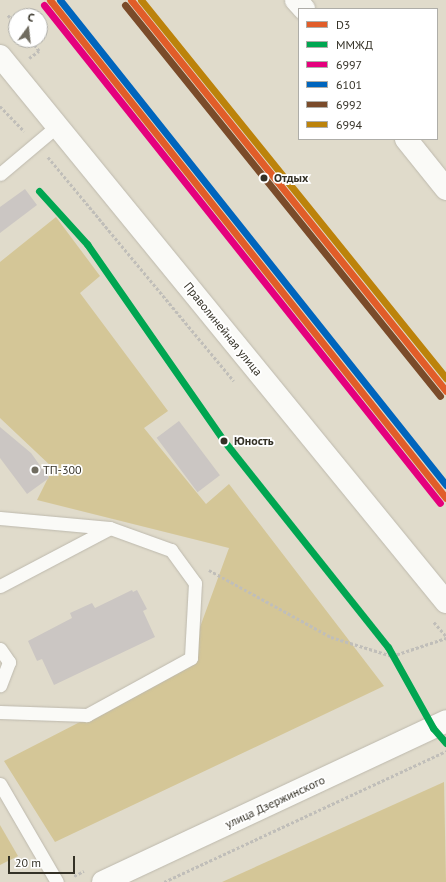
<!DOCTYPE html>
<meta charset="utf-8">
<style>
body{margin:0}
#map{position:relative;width:446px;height:882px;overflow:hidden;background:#e0dbcb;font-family:"PT Sans",sans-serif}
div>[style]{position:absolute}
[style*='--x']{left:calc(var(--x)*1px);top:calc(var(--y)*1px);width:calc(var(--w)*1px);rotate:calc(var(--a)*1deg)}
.green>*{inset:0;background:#d4c697}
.building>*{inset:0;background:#cbc6c3;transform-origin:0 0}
.path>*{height:2.5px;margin-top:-1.25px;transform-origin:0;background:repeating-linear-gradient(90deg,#c0beb9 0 3px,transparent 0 5px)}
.roads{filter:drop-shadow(0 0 1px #bdb9ad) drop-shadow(0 0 1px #bdb9ad)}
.lane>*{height:13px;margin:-6.5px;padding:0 6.5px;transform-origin:6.5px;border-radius:6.5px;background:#fafaf7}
.secondary>*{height:22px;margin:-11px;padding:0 11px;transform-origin:11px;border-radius:11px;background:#fafaf7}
.rail-1>*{height:7px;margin:-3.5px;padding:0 3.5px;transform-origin:3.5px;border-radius:3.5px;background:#e15d29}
.rail-2>*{height:7px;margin:-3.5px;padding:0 3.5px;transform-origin:3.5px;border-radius:3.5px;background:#00a651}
.rail-3>*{height:7px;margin:-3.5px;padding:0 3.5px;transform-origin:3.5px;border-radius:3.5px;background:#e5007d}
.rail-4>*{height:7px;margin:-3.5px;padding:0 3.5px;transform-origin:3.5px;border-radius:3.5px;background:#0065bd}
.rail-5>*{height:7px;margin:-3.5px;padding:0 3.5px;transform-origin:3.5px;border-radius:3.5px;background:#7a4b2a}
.rail-6>*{height:7px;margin:-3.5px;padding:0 3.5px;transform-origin:3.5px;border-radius:3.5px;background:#bc830b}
.dots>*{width:11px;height:11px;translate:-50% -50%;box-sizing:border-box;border:2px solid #fff;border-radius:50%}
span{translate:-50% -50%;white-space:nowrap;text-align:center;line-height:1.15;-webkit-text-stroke:3.5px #fff;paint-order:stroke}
.stop-label{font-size:12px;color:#343126;font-weight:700}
.left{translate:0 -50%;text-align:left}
.street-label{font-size:12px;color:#343126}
.poi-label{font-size:12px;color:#343126}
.legend{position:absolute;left:298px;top:8px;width:140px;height:132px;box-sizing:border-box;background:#fff;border:1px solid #aeada8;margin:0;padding:5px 7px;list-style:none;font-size:12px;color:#343126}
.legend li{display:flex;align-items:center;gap:8px;height:20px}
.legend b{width:20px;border:1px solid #aeada8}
.north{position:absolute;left:8px;top:8px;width:40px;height:40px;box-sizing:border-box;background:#fff;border:1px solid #aeada8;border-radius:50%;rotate:15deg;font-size:11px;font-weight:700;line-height:16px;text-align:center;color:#343126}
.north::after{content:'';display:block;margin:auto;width:14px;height:18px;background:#706c60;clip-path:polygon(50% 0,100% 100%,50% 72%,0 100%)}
.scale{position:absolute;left:8px;top:856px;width:67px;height:18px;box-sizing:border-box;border:2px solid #343126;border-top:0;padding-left:5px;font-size:12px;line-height:14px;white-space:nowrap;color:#343126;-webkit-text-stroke:3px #fff;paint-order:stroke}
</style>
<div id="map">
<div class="green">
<div style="clip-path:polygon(56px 217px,100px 276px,80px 293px,168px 411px,144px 428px,206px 504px,229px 484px,384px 686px,55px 842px,4px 761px,185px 668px,229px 548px,37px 500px,53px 468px,0 418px,0 262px)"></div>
<div style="clip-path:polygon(444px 782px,446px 882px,222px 882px)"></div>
<div style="clip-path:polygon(0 825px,18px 856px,0 865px)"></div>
</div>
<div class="building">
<div style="clip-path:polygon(25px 189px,37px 205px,0 233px,0 207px)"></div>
<div style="left:179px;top:421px;width:68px;height:28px;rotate:53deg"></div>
<div style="clip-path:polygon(0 427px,31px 453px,49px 478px,27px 494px,0 458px)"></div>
<div style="clip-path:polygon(132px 590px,133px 592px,137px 590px,147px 609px,143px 611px,155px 637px,54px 685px,42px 659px,37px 661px,28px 641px,72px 618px,70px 613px,92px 603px,95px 608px)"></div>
</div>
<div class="path">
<div style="--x:8;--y:15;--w:12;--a:48"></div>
<div style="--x:29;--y:58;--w:12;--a:-35"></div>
<div style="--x:39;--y:51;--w:14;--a:-129"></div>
<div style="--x:0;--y:106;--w:35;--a:46"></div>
<div style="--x:48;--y:157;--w:291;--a:50.3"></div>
<div style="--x:209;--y:570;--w:139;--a:28.8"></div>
<div style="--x:331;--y:637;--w:64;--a:17.3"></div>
<div style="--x:392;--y:656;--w:57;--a:-18.4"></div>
<div style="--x:434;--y:622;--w:18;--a:49"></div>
<div style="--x:74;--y:876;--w:11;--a:-27"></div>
<div style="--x:164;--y:882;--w:311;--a:-24.9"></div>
</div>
<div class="roads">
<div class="lane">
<div style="--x:0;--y:174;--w:75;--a:-40.1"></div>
<div style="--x:0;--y:518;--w:110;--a:5.2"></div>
<div style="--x:110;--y:528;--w:65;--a:19.8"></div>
<div style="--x:171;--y:550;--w:41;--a:54"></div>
<div style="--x:195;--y:583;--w:75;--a:93.1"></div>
<div style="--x:191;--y:658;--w:119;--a:151.3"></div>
<div style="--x:87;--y:715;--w:87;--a:-178"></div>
<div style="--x:0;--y:586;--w:124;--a:-27.8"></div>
<div style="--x:0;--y:649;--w:16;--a:55"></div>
<div style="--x:9;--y:662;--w:25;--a:111"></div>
<div style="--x:0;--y:784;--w:113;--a:59.8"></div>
</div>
<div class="secondary">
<div style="--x:296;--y:0;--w:12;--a:48"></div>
<div style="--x:0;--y:56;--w:705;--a:50.76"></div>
<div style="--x:406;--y:139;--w:64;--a:51.3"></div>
<div style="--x:103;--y:882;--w:379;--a:-25.1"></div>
</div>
</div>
<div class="rail-1">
<div style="--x:50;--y:0;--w:636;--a:51.51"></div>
<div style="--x:131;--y:0;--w:502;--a:51.14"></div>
</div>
<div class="rail-2">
<div style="--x:39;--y:191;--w:72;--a:47.8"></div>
<div style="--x:87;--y:244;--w:240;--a:55.2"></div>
<div style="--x:224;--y:441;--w:263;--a:51.5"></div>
<div style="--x:388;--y:647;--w:93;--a:60.9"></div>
<div style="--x:433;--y:728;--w:20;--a:49"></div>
</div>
<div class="rail-3">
<div style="--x:44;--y:5;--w:636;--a:51.51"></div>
</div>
<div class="rail-4">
<div style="--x:60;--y:0;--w:620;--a:51.48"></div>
</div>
<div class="rail-5">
<div style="--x:125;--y:5;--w:502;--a:51.14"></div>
</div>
<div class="rail-6">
<div style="--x:141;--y:0;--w:486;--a:51.1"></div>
</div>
<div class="dots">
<div style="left:264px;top:178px;background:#343126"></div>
<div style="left:224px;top:441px;background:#343126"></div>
<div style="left:35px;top:470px;background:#706c60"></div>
</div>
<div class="stop-label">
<span class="left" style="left:274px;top:178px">Отдых</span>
<span class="left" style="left:234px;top:441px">Юность</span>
</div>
<div class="street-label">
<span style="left:223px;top:329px;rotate:51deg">Праволинейная улица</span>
<span style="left:275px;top:802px;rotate:-25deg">улица Дзержинского</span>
</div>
<div class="poi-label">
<span class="left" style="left:43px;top:470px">ТП-300</span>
</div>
<ul class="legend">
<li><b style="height:5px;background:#e15d29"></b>D3</li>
<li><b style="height:5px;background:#00a651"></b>ММЖД</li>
<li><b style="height:5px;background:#e5007d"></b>6997</li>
<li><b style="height:5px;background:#0065bd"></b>6101</li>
<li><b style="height:5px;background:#7a4b2a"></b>6992</li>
<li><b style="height:5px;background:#bc830b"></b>6994</li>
</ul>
<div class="north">С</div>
<div class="scale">20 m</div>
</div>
